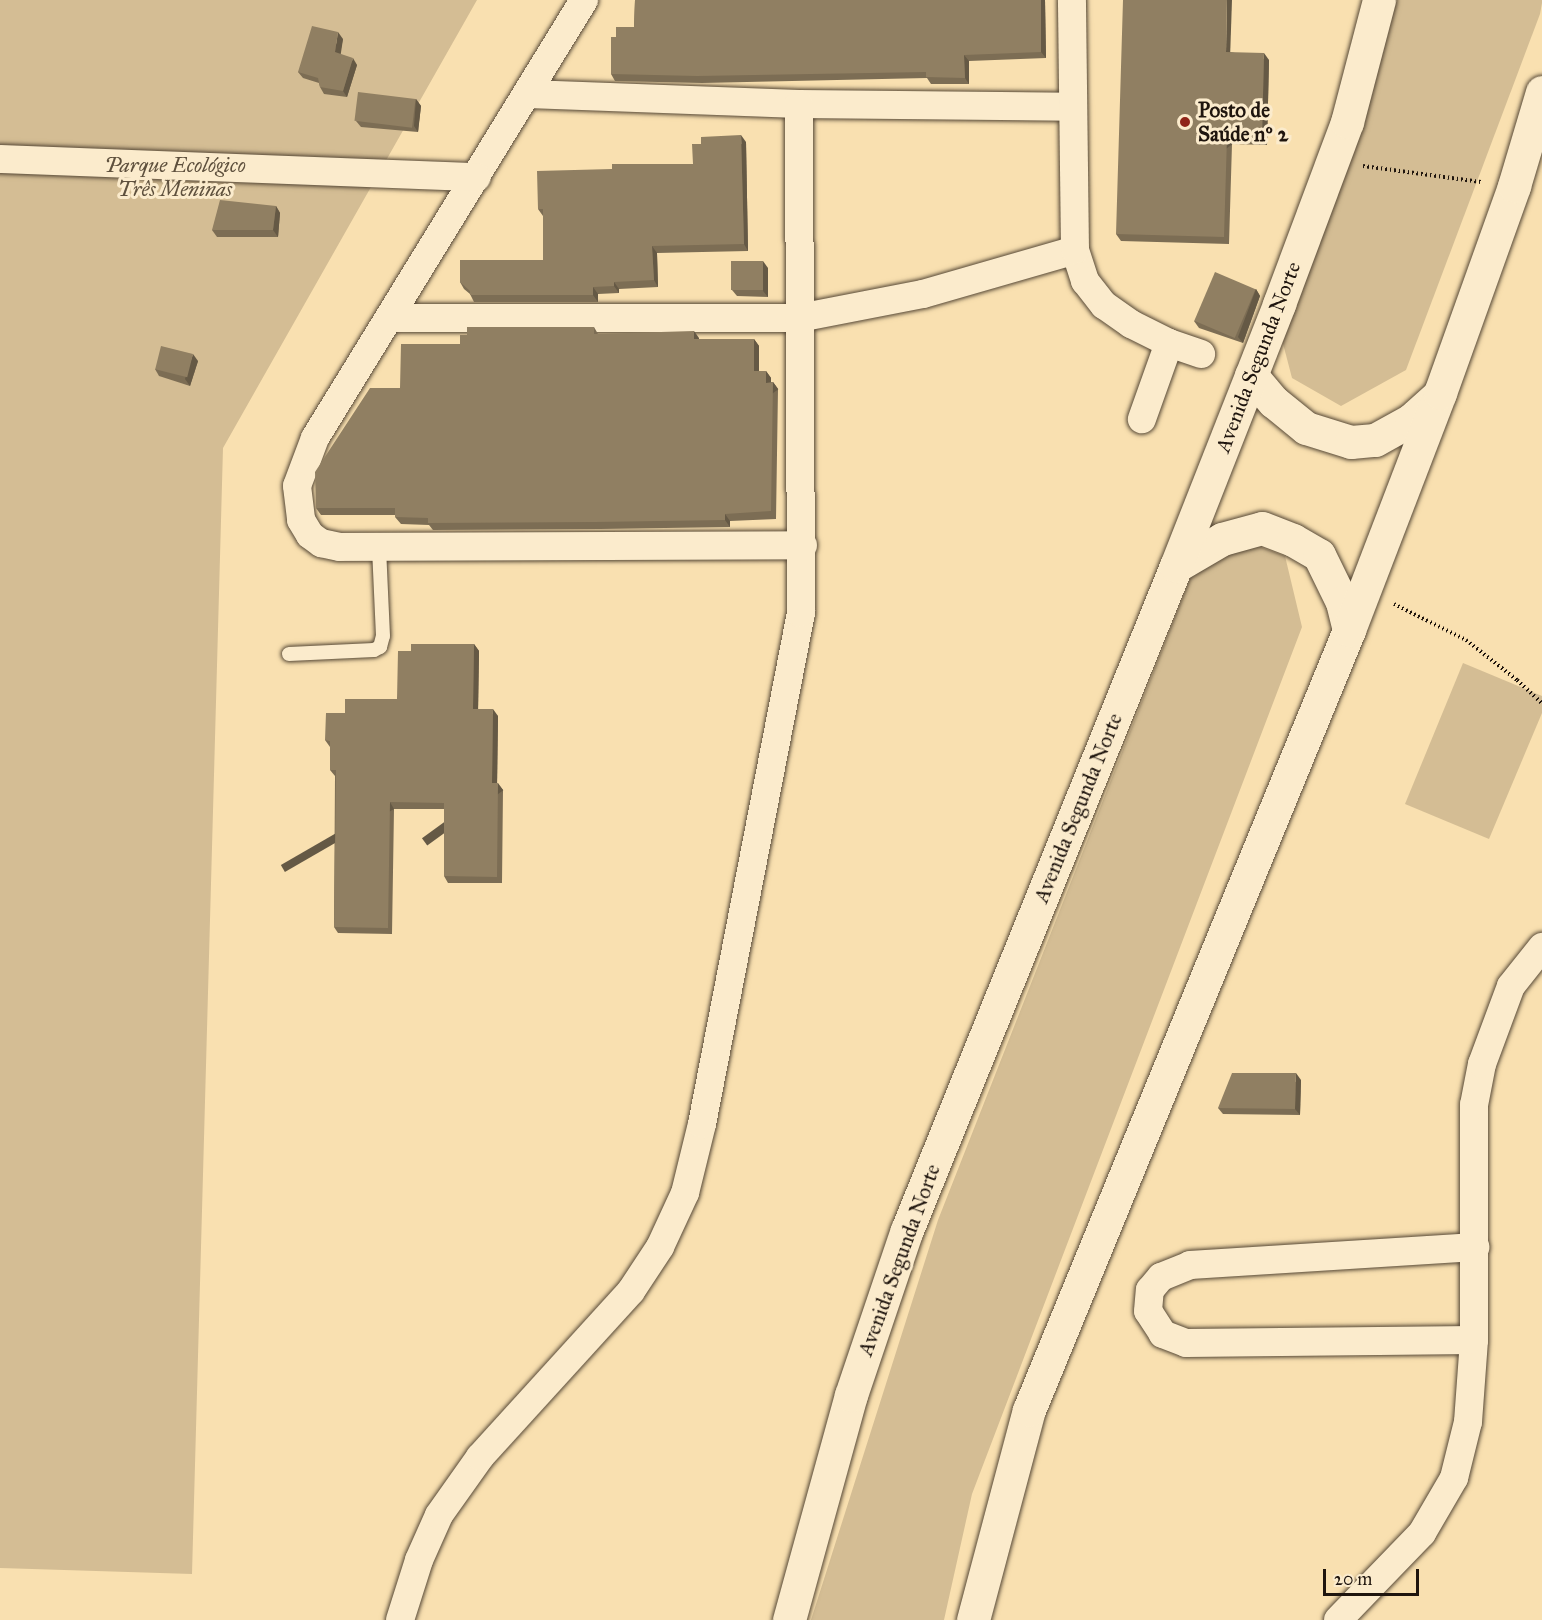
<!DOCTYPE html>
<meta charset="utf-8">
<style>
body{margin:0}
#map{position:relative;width:1542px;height:1620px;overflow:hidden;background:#f9e0b0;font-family:"IM FELL Great Primer",serif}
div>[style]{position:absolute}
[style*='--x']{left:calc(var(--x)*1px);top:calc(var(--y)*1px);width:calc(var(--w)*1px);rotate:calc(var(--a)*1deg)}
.green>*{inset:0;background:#d4bd94}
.path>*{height:4px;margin-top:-2px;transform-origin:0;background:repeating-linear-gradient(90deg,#1f150e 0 1.5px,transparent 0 4.5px)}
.roads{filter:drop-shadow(0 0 2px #564836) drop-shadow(0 0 2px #564836)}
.lane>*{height:14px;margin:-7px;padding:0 7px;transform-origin:7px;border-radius:7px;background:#fbebcc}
.street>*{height:28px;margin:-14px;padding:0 14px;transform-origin:14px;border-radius:14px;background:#fbebcc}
.secondary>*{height:33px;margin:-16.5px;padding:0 16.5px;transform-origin:16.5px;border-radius:16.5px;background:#fbebcc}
.wall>*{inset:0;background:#7c6d54}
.shaded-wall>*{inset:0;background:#655945;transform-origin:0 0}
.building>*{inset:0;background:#907f62;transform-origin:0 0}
.dots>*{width:16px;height:16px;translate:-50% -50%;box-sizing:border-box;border:3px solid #fbebcc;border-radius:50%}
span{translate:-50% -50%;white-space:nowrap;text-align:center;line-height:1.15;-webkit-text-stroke:6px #fbebcc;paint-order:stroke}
.poi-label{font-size:21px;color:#1f150e;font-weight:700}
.left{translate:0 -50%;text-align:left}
.park-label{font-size:21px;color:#5e503d;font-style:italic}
.street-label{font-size:21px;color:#1f150e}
.scale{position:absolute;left:1323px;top:1569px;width:96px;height:27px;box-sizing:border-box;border:3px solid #1f150e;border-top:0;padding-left:8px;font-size:18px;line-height:21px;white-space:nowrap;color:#1f150e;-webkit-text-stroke:4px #fbebcc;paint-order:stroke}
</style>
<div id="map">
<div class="green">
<div style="clip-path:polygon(0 0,477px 0,223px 448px,192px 1574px,0 1568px)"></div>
<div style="clip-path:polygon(1384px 0,1542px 0,1542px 3px,1540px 14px,1406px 370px,1341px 406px,1292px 378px,1275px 313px)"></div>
<div style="clip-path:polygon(1249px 543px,1285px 556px,1302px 627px,972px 1494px,944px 1620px,811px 1620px,938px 1220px,1194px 569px)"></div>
<div style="clip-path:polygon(1463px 663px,1542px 696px,1542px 713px,1489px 839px,1405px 804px)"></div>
</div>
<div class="path">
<div style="--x:1363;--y:166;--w:119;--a:7.7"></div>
<div style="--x:1394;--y:604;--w:80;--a:26.6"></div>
<div style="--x:1466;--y:640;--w:65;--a:38.1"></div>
<div style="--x:1517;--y:680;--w:34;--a:43"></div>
</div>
<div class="roads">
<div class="lane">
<div style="--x:289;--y:654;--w:85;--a:-2.7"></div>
<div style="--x:374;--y:650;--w:7;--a:-27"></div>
<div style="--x:380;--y:647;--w:11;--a:-75"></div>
<div style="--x:383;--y:636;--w:88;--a:-92.6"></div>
</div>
<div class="street">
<div style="--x:584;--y:0;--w:514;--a:121.56"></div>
<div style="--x:315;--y:438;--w:51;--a:110.6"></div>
<div style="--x:297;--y:486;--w:34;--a:83"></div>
<div style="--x:301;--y:520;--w:17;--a:59"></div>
<div style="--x:310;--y:535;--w:14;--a:36"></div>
<div style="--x:321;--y:543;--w:19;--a:12"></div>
<div style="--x:340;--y:547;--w:463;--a:-0.2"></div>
<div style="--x:528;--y:94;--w:271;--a:2.1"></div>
<div style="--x:799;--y:104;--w:273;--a:0.6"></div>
<div style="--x:0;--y:159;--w:477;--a:2.2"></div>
<div style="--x:1075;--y:250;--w:33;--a:72"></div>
<div style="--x:1085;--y:281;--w:31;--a:52"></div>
<div style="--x:1104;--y:305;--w:33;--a:35"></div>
<div style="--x:1131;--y:324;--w:42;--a:26.6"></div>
<div style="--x:1169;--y:343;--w:81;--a:109.6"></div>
<div style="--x:390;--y:318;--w:409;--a:0"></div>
<div style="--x:799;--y:318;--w:126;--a:-11"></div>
<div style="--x:923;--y:294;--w:158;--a:-16.1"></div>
<div style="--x:1075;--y:250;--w:250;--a:-90.7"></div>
<div style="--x:1169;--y:343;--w:34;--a:19"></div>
<div style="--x:1474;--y:1340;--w:288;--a:179.4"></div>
<div style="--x:1186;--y:1343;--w:25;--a:-159"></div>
<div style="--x:1163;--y:1334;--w:27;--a:-123"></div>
<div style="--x:1148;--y:1311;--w:21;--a:-85"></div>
<div style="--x:1150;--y:1290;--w:17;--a:-50"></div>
<div style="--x:1161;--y:1277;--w:31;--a:-22"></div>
<div style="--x:1190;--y:1265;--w:286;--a:-3.6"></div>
<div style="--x:400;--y:1620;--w:63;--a:-72.4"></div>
<div style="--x:419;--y:1560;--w:49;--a:-66"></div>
<div style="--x:439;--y:1515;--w:71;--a:-54.7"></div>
<div style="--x:480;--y:1457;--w:224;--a:-47.7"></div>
<div style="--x:631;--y:1291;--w:53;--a:-56.6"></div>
<div style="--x:660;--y:1247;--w:60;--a:-65.2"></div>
<div style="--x:685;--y:1193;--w:71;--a:-76.2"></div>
<div style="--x:702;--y:1124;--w:521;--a:-79.04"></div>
<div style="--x:801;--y:613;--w:509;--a:-90.23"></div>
<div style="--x:1338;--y:1620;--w:121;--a:-46"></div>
<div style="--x:1422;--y:1533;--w:64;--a:-59.8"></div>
<div style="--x:1454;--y:1478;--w:58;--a:-76"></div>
<div style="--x:1468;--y:1422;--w:82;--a:-85.8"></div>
<div style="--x:1474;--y:1340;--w:235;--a:-90"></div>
<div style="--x:1474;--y:1105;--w:42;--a:-79"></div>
<div style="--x:1482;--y:1064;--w:83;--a:-69.6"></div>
<div style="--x:1511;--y:986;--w:50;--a:-51.5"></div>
</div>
<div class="secondary">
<div style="--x:1251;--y:375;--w:35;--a:50"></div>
<div style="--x:1274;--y:402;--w:41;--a:39.1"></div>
<div style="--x:1306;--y:428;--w:47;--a:17.3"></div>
<div style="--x:1351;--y:442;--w:24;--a:-5"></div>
<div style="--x:1375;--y:440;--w:41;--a:-29.1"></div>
<div style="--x:1411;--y:420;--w:36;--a:-42"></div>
<div style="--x:1176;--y:566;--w:53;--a:-30.4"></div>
<div style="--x:1222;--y:539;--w:41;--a:-15.4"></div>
<div style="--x:1262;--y:528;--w:33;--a:21"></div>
<div style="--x:1293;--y:540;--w:30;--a:30"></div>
<div style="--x:1319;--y:555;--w:52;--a:63.9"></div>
<div style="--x:1342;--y:602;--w:29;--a:76"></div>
<div style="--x:789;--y:1620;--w:233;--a:-74.6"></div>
<div style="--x:851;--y:1395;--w:174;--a:-71.3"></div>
<div style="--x:907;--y:1230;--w:716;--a:-67.95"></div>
<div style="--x:1176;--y:566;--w:282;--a:-68.5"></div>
<div style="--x:1279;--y:304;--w:194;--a:-69.5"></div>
<div style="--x:1347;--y:122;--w:126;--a:-75.3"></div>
<div style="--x:973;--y:1620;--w:217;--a:-75.1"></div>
<div style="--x:1029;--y:1410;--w:843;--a:-67.69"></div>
<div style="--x:1349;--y:630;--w:254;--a:-69"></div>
<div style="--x:1440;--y:393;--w:220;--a:-70.3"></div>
<div style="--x:1514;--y:186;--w:98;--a:-73.4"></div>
</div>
</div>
<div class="wall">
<div style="clip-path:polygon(635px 0,1045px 0,1046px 58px,969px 61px,969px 84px,931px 84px,927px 78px,702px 83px,615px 81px,611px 74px,616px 37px,634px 27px)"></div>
<div style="clip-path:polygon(343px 39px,340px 54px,357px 65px,347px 97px,324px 94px,320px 87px,319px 83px,303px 78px,298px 72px)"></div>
<div style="clip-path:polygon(1230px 52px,1269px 60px,1267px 145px,1232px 144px,1229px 244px,1121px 241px,1116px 234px)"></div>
<div style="clip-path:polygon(416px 99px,421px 106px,418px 132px,361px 127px,356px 121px)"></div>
<div style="clip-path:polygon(746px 142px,748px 251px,657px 253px,658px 287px,619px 289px,619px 293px,598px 294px,598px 302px,474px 302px,470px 294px,464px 289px,460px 282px,543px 260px,543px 216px,538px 209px,612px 169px,693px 164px)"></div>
<div style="clip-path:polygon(276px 206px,280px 213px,278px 237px,217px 237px,212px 230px)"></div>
<div style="clip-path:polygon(768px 268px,768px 297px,737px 296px,732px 290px)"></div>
<div style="clip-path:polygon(1256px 289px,1260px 296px,1243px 343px,1199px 328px,1194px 321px)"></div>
<div style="clip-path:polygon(594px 327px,598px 334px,699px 339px,754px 339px,759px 346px,759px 371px,766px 371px,771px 378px,771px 382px,773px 382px,778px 389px,776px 519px,730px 521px,730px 527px,600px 529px,433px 530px,429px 525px,401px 524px,395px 517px,395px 515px,321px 515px,316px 508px,400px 388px,460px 344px)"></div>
<div style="clip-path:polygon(198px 361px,190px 386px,159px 376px,155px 369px)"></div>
<div style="clip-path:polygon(474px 644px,479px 651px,478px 709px,498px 716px,497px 783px,503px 790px,502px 883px,448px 883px,444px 876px,444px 809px,394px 809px,392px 934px,338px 933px,334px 927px,335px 776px,330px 770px,330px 747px,325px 740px,345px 713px,397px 699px,411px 651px)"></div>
<div style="clip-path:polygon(1301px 1080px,1300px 1115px,1223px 1114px,1218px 1108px)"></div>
</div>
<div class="shaded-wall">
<div style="clip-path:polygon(1041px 0,1045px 0,1046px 58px,1041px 52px)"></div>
<div style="clip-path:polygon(1227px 0,1232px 0,1230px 59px,1226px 52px)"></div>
<div style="clip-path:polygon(338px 32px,343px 39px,340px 59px,335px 52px)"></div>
<div style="clip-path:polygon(1264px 53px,1269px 60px,1267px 145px,1262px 138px)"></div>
<div style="clip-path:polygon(964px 55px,969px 61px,969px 84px,965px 78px)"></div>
<div style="clip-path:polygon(353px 58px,357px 65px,347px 97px,343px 91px)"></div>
<div style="clip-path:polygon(416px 99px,421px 106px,418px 132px,414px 126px)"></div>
<div style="clip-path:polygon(741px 135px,746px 142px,748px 251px,744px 244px)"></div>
<div style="left:1227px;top:137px;width:9px;height:100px;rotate:54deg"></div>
<div style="clip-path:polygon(276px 206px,280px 213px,278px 237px,273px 230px)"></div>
<div style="clip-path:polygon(652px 246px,657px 253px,658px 287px,654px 280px)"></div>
<div style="clip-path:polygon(763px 261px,768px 268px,768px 297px,763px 291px)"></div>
<div style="clip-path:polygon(614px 282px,619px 289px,619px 293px,614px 286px)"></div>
<div style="clip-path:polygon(593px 287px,598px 294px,598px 302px,593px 295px)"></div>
<div style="clip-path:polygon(1256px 289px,1260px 296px,1243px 343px,1238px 337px)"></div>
<div style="clip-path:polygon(694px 331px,699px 338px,699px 346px,694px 339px)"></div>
<div style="clip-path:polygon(754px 339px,759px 346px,759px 378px,754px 371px)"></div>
<div style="clip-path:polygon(193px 354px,198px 361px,190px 386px,185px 379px)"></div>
<div style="clip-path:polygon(766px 371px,771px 378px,771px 390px,766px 383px)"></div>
<div style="left:773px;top:382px;width:9px;height:129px;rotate:54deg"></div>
<div style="clip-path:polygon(725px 514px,730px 521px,730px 527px,725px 520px)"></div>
<div style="clip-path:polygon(474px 644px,479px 651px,478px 716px,473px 709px)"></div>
<div style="clip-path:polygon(493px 709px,498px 716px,497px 790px,492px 783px)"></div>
<div style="left:498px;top:783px;width:9px;height:94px;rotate:54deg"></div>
<div style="left:390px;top:802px;width:8px;height:126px;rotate:60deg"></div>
<div style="clip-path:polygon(1296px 1073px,1301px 1080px,1300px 1115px,1295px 1109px)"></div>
</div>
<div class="building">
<div style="clip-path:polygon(635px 0,1041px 0,1041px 52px,964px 55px,965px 78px,926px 77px,926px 72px,697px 76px,611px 74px,611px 37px,616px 37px,616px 27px,634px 27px)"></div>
<div style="clip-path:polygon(1123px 0,1227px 0,1226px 52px,1264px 53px,1262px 138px,1227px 137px,1224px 237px,1116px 234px)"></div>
<div style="clip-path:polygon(312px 26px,338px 32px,335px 52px,353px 58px,343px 91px,320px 87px,318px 78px,298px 72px)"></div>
<div style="left:358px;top:92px;width:58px;height:29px;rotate:7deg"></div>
<div style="clip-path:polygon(741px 135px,744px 244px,652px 246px,654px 280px,614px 282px,614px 286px,593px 287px,593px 295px,470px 295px,470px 291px,460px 282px,460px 260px,543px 260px,543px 209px,538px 209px,537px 171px,612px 169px,612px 164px,693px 164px,692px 144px,701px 144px,701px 137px)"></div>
<div style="clip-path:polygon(220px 200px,276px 206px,273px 230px,212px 230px)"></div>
<div style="left:731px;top:261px;width:32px;height:29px"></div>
<div style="left:1215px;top:272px;width:44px;height:53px;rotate:23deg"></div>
<div style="clip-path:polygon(467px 327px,594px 327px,594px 334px,694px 331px,694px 339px,754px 339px,754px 371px,766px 371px,766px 383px,773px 382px,771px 511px,725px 514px,725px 520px,595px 522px,428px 523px,428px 518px,395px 517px,395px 508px,316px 508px,315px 472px,370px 388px,400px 388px,401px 344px,460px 344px,460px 335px,467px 335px)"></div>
<div style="left:161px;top:346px;width:33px;height:24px;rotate:14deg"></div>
<div style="clip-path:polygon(411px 644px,474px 644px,473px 709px,493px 709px,492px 783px,498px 783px,497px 877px,444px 876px,444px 803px,390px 802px,388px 928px,334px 927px,336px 770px,330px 770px,330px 741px,325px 740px,326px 713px,345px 713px,345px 699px,397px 699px,398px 651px,411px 651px)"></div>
<div style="clip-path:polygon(1232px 1073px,1296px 1073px,1295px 1109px,1218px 1108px)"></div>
</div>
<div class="dots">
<div style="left:1185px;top:122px;background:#8f2418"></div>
</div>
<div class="poi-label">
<span class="left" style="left:1198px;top:122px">Posto de<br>Saúde nº 2</span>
</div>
<div class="park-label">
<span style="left:175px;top:177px">Parque Ecológico<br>Três Meninas</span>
</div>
<div class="street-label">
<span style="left:1258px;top:357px;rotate:-69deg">Avenida Segunda Norte</span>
<span style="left:1078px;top:808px;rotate:-68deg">Avenida Segunda Norte</span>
<span style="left:899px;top:1260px;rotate:-70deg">Avenida Segunda Norte</span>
</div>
<div class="scale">20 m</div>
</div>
